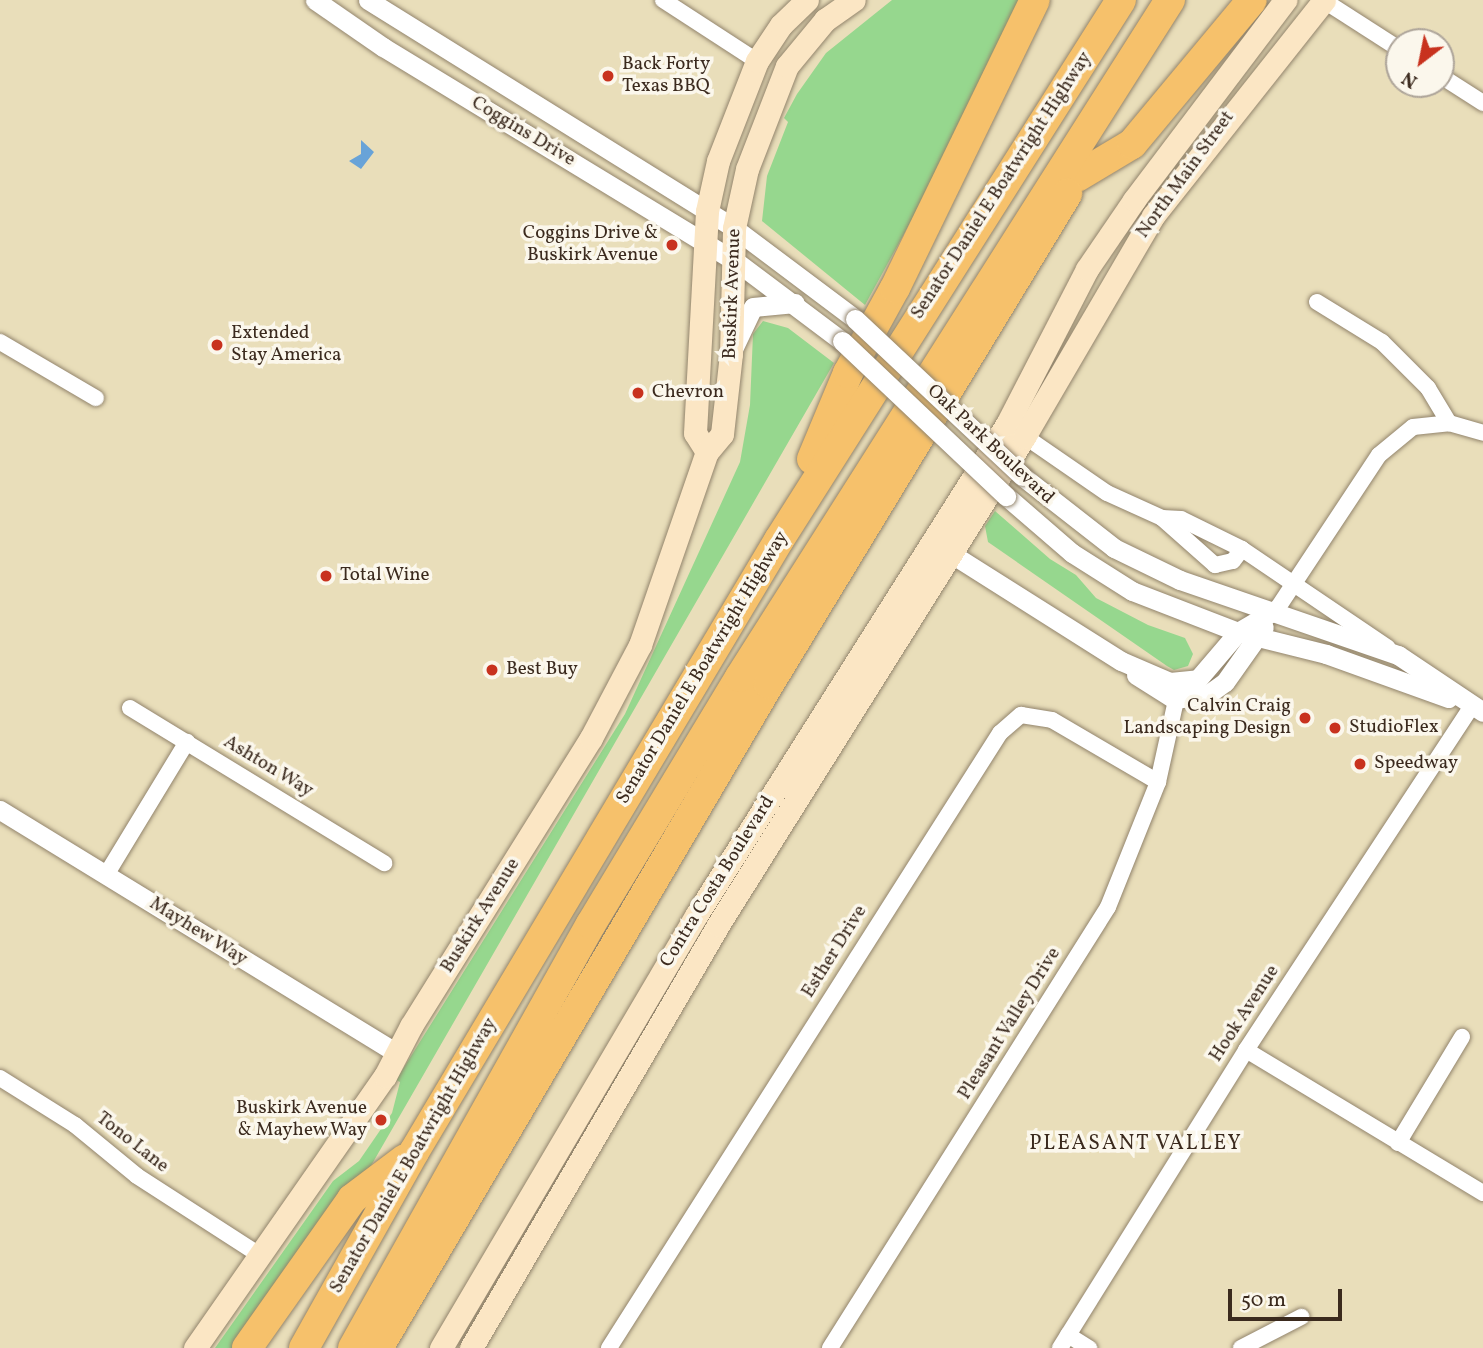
<!DOCTYPE html>
<style>
body{margin:0}
#map{position:relative;width:1483px;height:1348px;overflow:hidden;background:#e9deba;font-family:Vollkorn,serif}
div>[style]{position:absolute}
[style*='--x']{left:calc(var(--x)*1px);top:calc(var(--y)*1px);width:calc(var(--w)*1px);rotate:calc(var(--a)*1deg)}
.green>*{inset:0;background:#96d78e}
.water>*{inset:0;background:#68a3d8}
.roads{filter:drop-shadow(0 0 2px #92846c) drop-shadow(0 0 2px #92846c)}
.minor>*{height:16px;margin:-8px;padding:0 8px;transform-origin:8px;border-radius:8px;background:#fff}
.tertiary>*{height:19px;margin:-9.5px;padding:0 9.5px;transform-origin:9.5px;border-radius:9.5px;background:#fff}
.secondary>*{height:23px;margin:-11.5px;padding:0 11.5px;transform-origin:11.5px;border-radius:11.5px;background:#fbe6c4}
.motorway>*{height:30px;margin:-15px;padding:0 15px;transform-origin:15px;border-radius:15px;background:#f6c16b}
.bridges{filter:drop-shadow(0 0 2px #92846c) drop-shadow(0 0 2px #92846c)}
.tertiary-bridge>*{height:19px;margin:-9.5px;padding:0 9.5px;transform-origin:9.5px;border-radius:9.5px;background:#fff}
.dots>*{width:19px;height:19px;translate:-50% -50%;box-sizing:border-box;border:4px solid #fbf7ec;border-radius:50%}
span{translate:-50% -50%;white-space:nowrap;text-align:center;line-height:1.15;-webkit-text-stroke:7px #fbf7ec;paint-order:stroke}
.poi-label{font-size:19px;color:#3b2a1e}
.left{translate:0 -50%;text-align:left}
.right{translate:-100% -50%;text-align:right}
.street-label{font-size:19px;color:#3b2a1e}
.neighbourhood-label{font-size:21px;color:#3b2a1e;letter-spacing:2px}
.north{position:absolute;left:1385px;top:28px;width:70px;height:70px;box-sizing:border-box;background:#fbf7ec;border:2px solid #aea59a;border-radius:50%;rotate:212deg;font-size:19px;font-weight:700;line-height:28px;text-align:center;color:#3b2a1e}
.north::after{content:'';display:block;margin:auto;width:24px;height:32px;background:#c8321e;clip-path:polygon(50% 0,100% 100%,50% 72%,0 100%)}
.scale{position:absolute;left:1228px;top:1289px;width:114px;height:32px;box-sizing:border-box;border:4px solid #3b2a1e;border-top:0;padding-left:9px;font-size:21px;line-height:24px;white-space:nowrap;color:#3b2a1e;-webkit-text-stroke:5px #fbf7ec;paint-order:stroke}
</style>
<div id="map">
<div class="green">
<div style="clip-path:polygon(892px 0,1025px 0,1007px 46px,865px 305px,762px 221px,767px 176px,788px 122px,784px 118px,797px 94px,826px 53px)"></div>
<div style="clip-path:polygon(763px 321px,788px 328px,834px 363px,357px 1190px,247px 1348px,215px 1348px,333px 1181px,359px 1161px,392px 1113px,400px 1082px,396px 1080px,625px 714px,740px 462px,750px 405px,753px 334px)"></div>
<div style="clip-path:polygon(995px 511px,1050px 559px,1076px 575px,1096px 598px,1148px 625px,1185px 638px,1193px 654px,1188px 666px,1174px 670px,1167px 666px,988px 542px,985px 526px)"></div>
</div>
<div class="water">
<div style="clip-path:polygon(361px 140px,374px 152px,361px 169px,349px 161px,361px 154px)"></div>
</div>
<div class="roads">
<div class="minor">
<div style="--x:663;--y:0;--w:112;--a:33"></div>
<div style="--x:1323;--y:0;--w:90;--a:32.8"></div>
<div style="--x:1441;--y:76;--w:50;--a:32.7"></div>
<div style="--x:1317;--y:302;--w:76;--a:31.6"></div>
<div style="--x:1382;--y:342;--w:65;--a:45"></div>
<div style="--x:1428;--y:388;--w:41;--a:59"></div>
<div style="--x:0;--y:342;--w:111;--a:30.3"></div>
<div style="--x:1017;--y:431;--w:109;--a:34.6"></div>
<div style="--x:1107;--y:493;--w:60;--a:24.4"></div>
<div style="--x:1162;--y:518;--w:19;--a:3"></div>
<div style="--x:1181;--y:519;--w:68;--a:26.2"></div>
<div style="--x:1242;--y:549;--w:176;--a:34.1"></div>
<div style="--x:1162;--y:518;--w:71;--a:41.6"></div>
<div style="--x:1215;--y:565;--w:18;--a:-13"></div>
<div style="--x:1233;--y:561;--w:15;--a:-53"></div>
<div style="--x:1277;--y:609;--w:185;--a:-56.5"></div>
<div style="--x:1379;--y:455;--w:44;--a:-39.5"></div>
<div style="--x:1413;--y:427;--w:36;--a:-6"></div>
<div style="--x:1449;--y:423;--w:35;--a:16"></div>
<div style="--x:130;--y:708;--w:298;--a:31.4"></div>
<div style="--x:106;--y:875;--w:156;--a:-58.7"></div>
<div style="--x:1246;--y:1050;--w:277;--a:31.1"></div>
<div style="--x:0;--y:1078;--w:89;--a:32.1"></div>
<div style="--x:75;--y:1125;--w:80;--a:39.4"></div>
<div style="--x:137;--y:1176;--w:148;--a:32.8"></div>
<div style="--x:1398;--y:1143;--w:124;--a:-58.9"></div>
<div style="--x:1068;--y:1335;--w:25;--a:32"></div>
<div style="--x:609;--y:1348;--w:729;--a:-57.55"></div>
<div style="--x:1000;--y:733;--w:28;--a:-41"></div>
<div style="--x:1021;--y:715;--w:31;--a:9"></div>
<div style="--x:1052;--y:720;--w:123;--a:30.3"></div>
<div style="--x:830;--y:1348;--w:521;--a:-57.77"></div>
<div style="--x:1108;--y:907;--w:135;--a:-68.2"></div>
<div style="--x:1158;--y:782;--w:84;--a:-77.6"></div>
<div style="--x:1060;--y:1348;--w:351;--a:-58"></div>
<div style="--x:1246;--y:1050;--w:412;--a:-56.7"></div>
<div style="--x:1241;--y:1348;--w:68;--a:-27.3"></div>
</div>
<div class="tertiary">
<div style="--x:315;--y:0;--w:83;--a:34.7"></div>
<div style="--x:383;--y:47;--w:411;--a:31.3"></div>
<div style="--x:734;--y:260;--w:135;--a:36.9"></div>
<div style="--x:368;--y:0;--w:431;--a:31.9"></div>
<div style="--x:734;--y:228;--w:151;--a:36.9"></div>
<div style="--x:734;--y:347;--w:44;--a:-64.6"></div>
<div style="--x:753;--y:307;--w:42;--a:-5.4"></div>
<div style="--x:1022;--y:476;--w:117;--a:38"></div>
<div style="--x:1114;--y:548;--w:73;--a:25.9"></div>
<div style="--x:1180;--y:580;--w:231;--a:19"></div>
<div style="--x:1398;--y:655;--w:102;--a:33.8"></div>
<div style="--x:1006;--y:496;--w:87;--a:40.8"></div>
<div style="--x:1072;--y:553;--w:71;--a:32.3"></div>
<div style="--x:1132;--y:591;--w:114;--a:21.1"></div>
<div style="--x:1238;--y:632;--w:91;--a:14"></div>
<div style="--x:1326;--y:654;--w:130;--a:19.8"></div>
<div style="--x:939;--y:546;--w:215;--a:32.3"></div>
<div style="--x:1121;--y:661;--w:53;--a:23.2"></div>
<div style="--x:1170;--y:682;--w:28;--a:-6"></div>
<div style="--x:1198;--y:679;--w:62;--a:-49.6"></div>
<div style="--x:1238;--y:632;--w:45;--a:-30.5"></div>
<div style="--x:1136;--y:675;--w:45;--a:32.3"></div>
<div style="--x:1174;--y:699;--w:33;--a:-7"></div>
<div style="--x:1207;--y:695;--w:22;--a:-36"></div>
<div style="--x:1225;--y:682;--w:67;--a:-54.7"></div>
<div style="--x:0;--y:810;--w:465;--a:31.5"></div>
</div>
<div class="secondary">
<div style="--x:707;--y:452;--w:22;--a:-122"></div>
<div style="--x:695;--y:433;--w:222;--a:-86.9"></div>
<div style="--x:707;--y:211;--w:51;--a:-77.6"></div>
<div style="--x:718;--y:161;--w:107;--a:-68.7"></div>
<div style="--x:757;--y:61;--w:43;--a:-56.3"></div>
<div style="--x:781;--y:25;--w:36;--a:-44"></div>
<div style="--x:195;--y:1348;--w:332;--a:-55.1"></div>
<div style="--x:385;--y:1076;--w:56;--a:-62.5"></div>
<div style="--x:411;--y:1026;--w:340;--a:-58"></div>
<div style="--x:591;--y:738;--w:105;--a:-62.2"></div>
<div style="--x:640;--y:645;--w:204;--a:-70.9"></div>
<div style="--x:707;--y:452;--w:23;--a:-50"></div>
<div style="--x:722;--y:434;--w:81;--a:-83.6"></div>
<div style="--x:731;--y:354;--w:126;--a:-88.6"></div>
<div style="--x:734;--y:228;--w:60;--a:-77.6"></div>
<div style="--x:747;--y:169;--w:110;--a:-68.8"></div>
<div style="--x:787;--y:66;--w:60;--a:-50.4"></div>
<div style="--x:825;--y:20;--w:35;--a:-35"></div>
<div style="--x:441;--y:1348;--w:504;--a:-59.47"></div>
<div style="--x:697;--y:914;--w:580;--a:-57.68"></div>
<div style="--x:1007;--y:424;--w:174;--a:-62.7"></div>
<div style="--x:1087;--y:269;--w:83;--a:-55.7"></div>
<div style="--x:1134;--y:200;--w:251;--a:-52.9"></div>
<div style="--x:471;--y:1348;--w:490;--a:-59.7"></div>
<div style="--x:718;--y:925;--w:576;--a:-57.91"></div>
<div style="--x:1024;--y:437;--w:256;--a:-59.7"></div>
<div style="--x:1153;--y:216;--w:275;--a:-51.6"></div>
</div>
<div class="motorway">
<div style="--x:1077;--y:177;--w:64;--a:-31"></div>
<div style="--x:1132;--y:144;--w:187;--a:-50.2"></div>
<div style="--x:812;--y:459;--w:93;--a:-67.3"></div>
<div style="--x:848;--y:373;--w:97;--a:-61.1"></div>
<div style="--x:895;--y:288;--w:320;--a:-64.1"></div>
<div style="--x:247;--y:1348;--w:182;--a:-54.8"></div>
<div style="--x:352;--y:1199;--w:66;--a:-37"></div>
<div style="--x:304;--y:1348;--w:225;--a:-60.7"></div>
<div style="--x:414;--y:1152;--w:713;--a:-59.19"></div>
<div style="--x:779;--y:540;--w:639;--a:-57.65"></div>
<div style="--x:353;--y:1348;--w:486;--a:-60.7"></div>
<div style="--x:591;--y:924;--w:288;--a:-58.9"></div>
<div style="--x:740;--y:677;--w:802;--a:-57.58"></div>
<div style="--x:378;--y:1348;--w:771;--a:-59.51"></div>
<div style="--x:769;--y:684;--w:574;--a:-58.69"></div>
</div>
</div>
<div class="bridges">
<div class="tertiary-bridge">
<div style="--x:855;--y:319;--w:229;--a:43.2"></div>
<div style="--x:842;--y:341;--w:226;--a:43.4"></div>
</div>
</div>
<div class="dots">
<div style="left:608px;top:76px;background:#c8321e"></div>
<div style="left:672px;top:245px;background:#c8321e"></div>
<div style="left:217px;top:345px;background:#c8321e"></div>
<div style="left:638px;top:393px;background:#c8321e"></div>
<div style="left:326px;top:576px;background:#c8321e"></div>
<div style="left:492px;top:670px;background:#c8321e"></div>
<div style="left:1305px;top:718px;background:#c8321e"></div>
<div style="left:1335px;top:728px;background:#c8321e"></div>
<div style="left:1360px;top:764px;background:#c8321e"></div>
<div style="left:381px;top:1120px;background:#c8321e"></div>
</div>
<div class="poi-label">
<span class="left" style="left:622px;top:76px">Back Forty<br>Texas BBQ</span>
<span class="right" style="left:658px;top:245px">Coggins Drive &amp;<br>Buskirk Avenue</span>
<span class="left" style="left:231px;top:345px">Extended<br>Stay America</span>
<span class="left" style="left:652px;top:393px">Chevron</span>
<span class="left" style="left:340px;top:576px">Total Wine</span>
<span class="left" style="left:506px;top:670px">Best Buy</span>
<span class="right" style="left:1291px;top:718px">Calvin Craig<br>Landscaping Design</span>
<span class="left" style="left:1349px;top:728px">StudioFlex</span>
<span class="left" style="left:1374px;top:764px">Speedway</span>
<span class="right" style="left:367px;top:1120px">Buskirk Avenue<br>&amp; Mayhew Way</span>
</div>
<div class="street-label">
<span style="left:523px;top:132px;rotate:31deg">Coggins Drive</span>
<span style="left:1186px;top:175px;rotate:-54deg">North Main Street</span>
<span style="left:1002px;top:186px;rotate:-57deg">Senator Daniel E Boatwright Highway</span>
<span style="left:733px;top:294px;rotate:-88deg">Buskirk Avenue</span>
<span style="left:990px;top:445px;rotate:43deg">Oak Park Boulevard</span>
<span style="left:703px;top:668px;rotate:-59deg">Senator Daniel E Boatwright Highway</span>
<span style="left:268px;top:767px;rotate:31deg">Ashton Way</span>
<span style="left:718px;top:882px;rotate:-58deg">Contra Costa Boulevard</span>
<span style="left:481px;top:916px;rotate:-58deg">Buskirk Avenue</span>
<span style="left:198px;top:932px;rotate:32deg">Mayhew Way</span>
<span style="left:835px;top:952px;rotate:-58deg">Esther Drive</span>
<span style="left:1245px;top:1014px;rotate:-57deg">Hook Avenue</span>
<span style="left:1010px;top:1024px;rotate:-58deg">Pleasant Valley Drive</span>
<span style="left:132px;top:1143px;rotate:38deg">Tono Lane</span>
<span style="left:414px;top:1156px;rotate:-60deg">Senator Daniel E Boatwright Highway</span>
</div>
<div class="neighbourhood-label">
<span style="left:1136px;top:1144px">PLEASANT VALLEY</span>
</div>
<div class="north">N</div>
<div class="scale">50 m</div>
</div>
